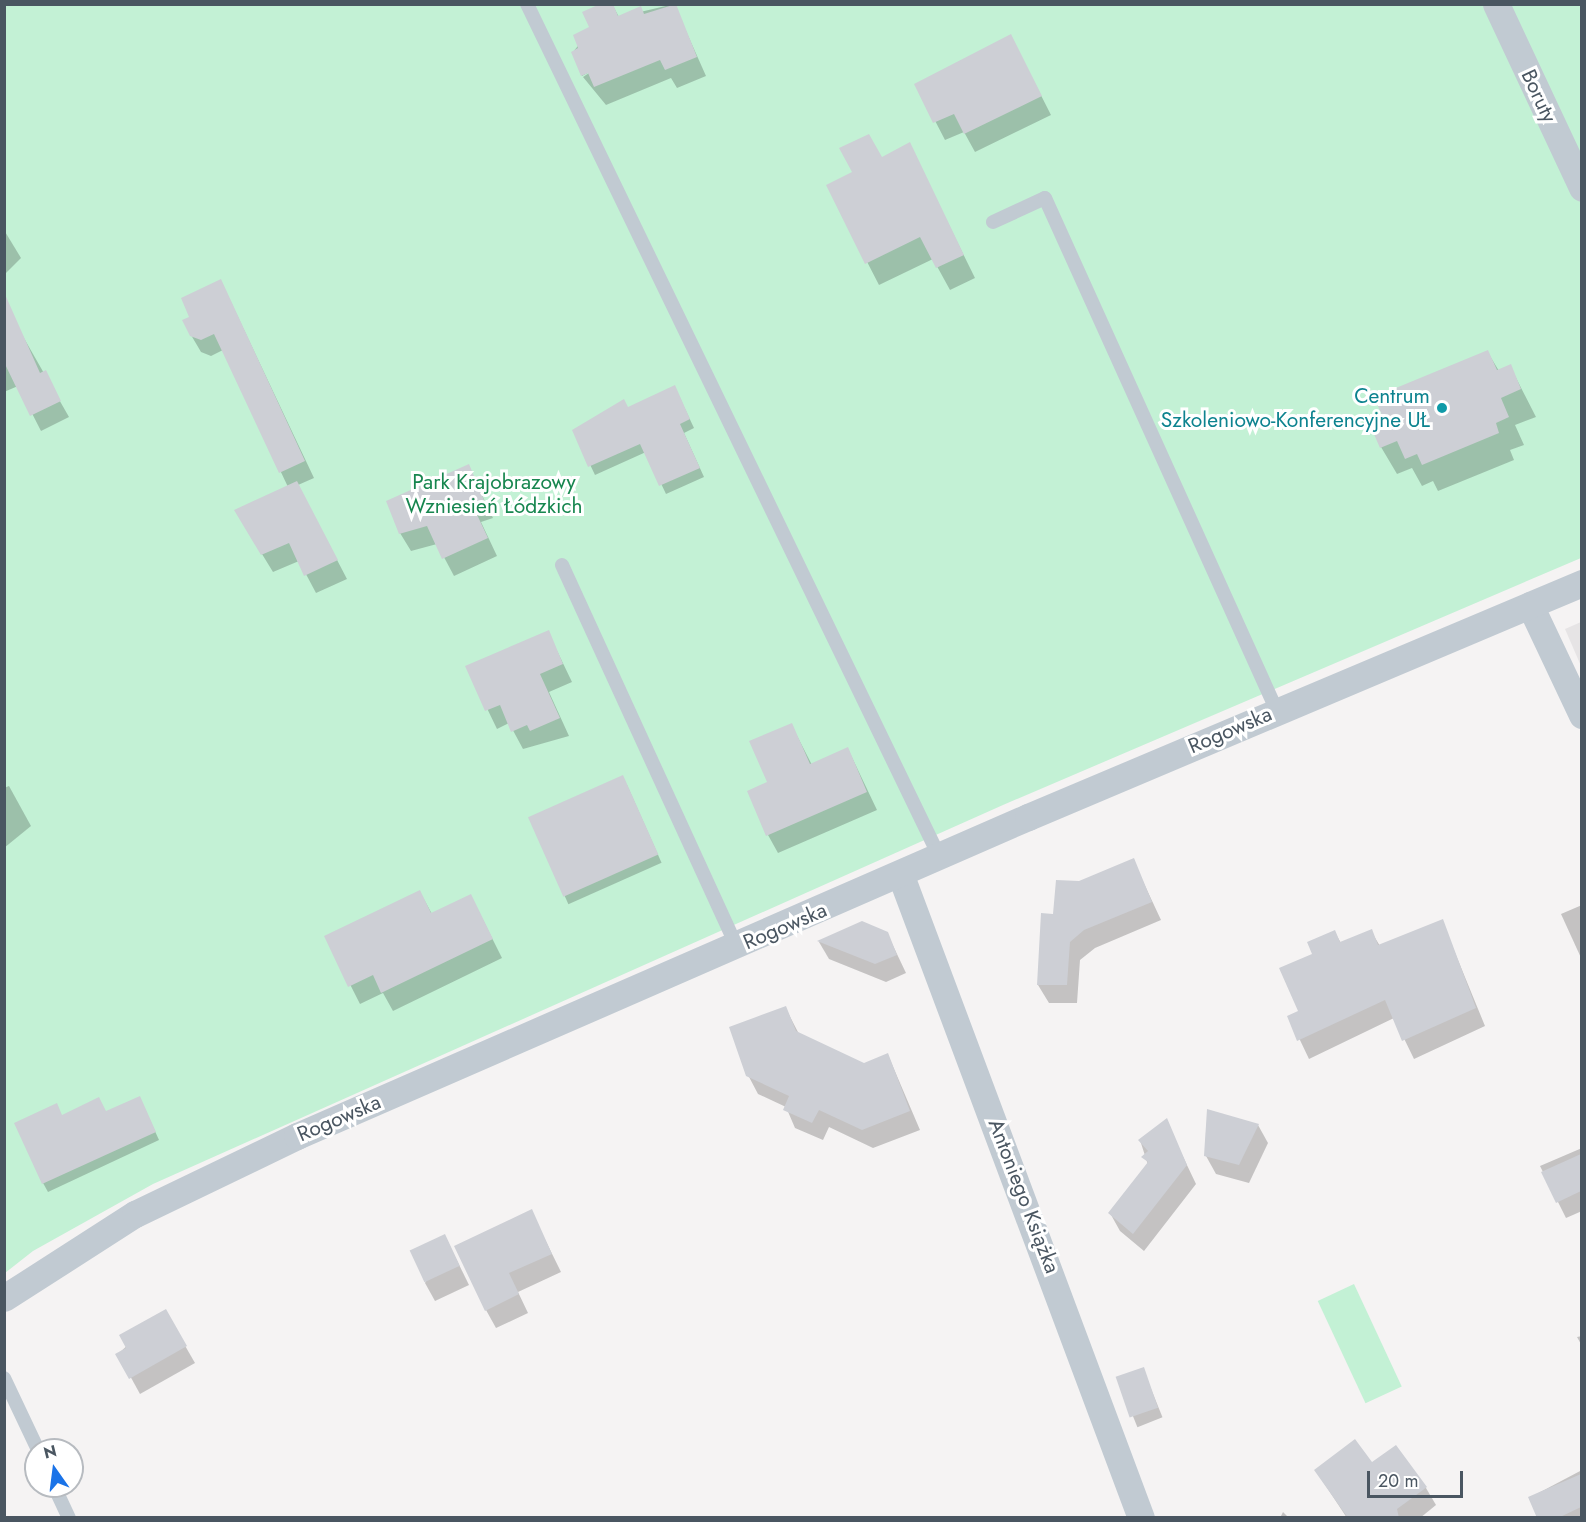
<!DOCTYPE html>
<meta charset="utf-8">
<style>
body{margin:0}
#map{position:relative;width:1586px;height:1522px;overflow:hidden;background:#f5f3f3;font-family:Jost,sans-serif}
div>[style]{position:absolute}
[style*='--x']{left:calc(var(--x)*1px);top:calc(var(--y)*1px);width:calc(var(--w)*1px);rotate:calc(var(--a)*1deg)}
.education>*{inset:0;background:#e6e4e5}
.green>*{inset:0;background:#c3f1d5;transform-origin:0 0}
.shadow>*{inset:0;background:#0003;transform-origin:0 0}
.building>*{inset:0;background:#cdcfd5;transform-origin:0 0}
.lane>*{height:14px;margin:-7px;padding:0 7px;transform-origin:7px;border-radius:7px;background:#c1cad2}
.street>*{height:27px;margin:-13.5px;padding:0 13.5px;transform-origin:13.5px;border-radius:13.5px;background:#c1cad2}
.dots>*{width:16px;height:16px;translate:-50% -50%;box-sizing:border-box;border:3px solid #fff;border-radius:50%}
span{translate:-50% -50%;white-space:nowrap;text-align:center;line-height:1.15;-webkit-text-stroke:6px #fff;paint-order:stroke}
.street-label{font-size:21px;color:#4a5661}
.culture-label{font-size:21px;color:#0d838f}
.right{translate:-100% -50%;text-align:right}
.park-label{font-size:21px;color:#17864f}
.frame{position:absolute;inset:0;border:6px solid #4a5661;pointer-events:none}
.north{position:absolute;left:24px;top:1438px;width:60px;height:60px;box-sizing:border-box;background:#fff;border:2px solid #b7bbc0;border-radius:50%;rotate:346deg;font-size:16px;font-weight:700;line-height:24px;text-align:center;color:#4a5661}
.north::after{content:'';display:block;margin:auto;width:21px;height:27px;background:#1a73e8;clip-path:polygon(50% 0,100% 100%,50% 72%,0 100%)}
.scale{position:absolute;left:1367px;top:1471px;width:96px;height:27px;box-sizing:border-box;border:3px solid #4a5661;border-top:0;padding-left:8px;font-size:18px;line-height:21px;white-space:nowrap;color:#4a5661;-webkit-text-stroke:4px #fff;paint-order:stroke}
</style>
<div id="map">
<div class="education">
<div style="clip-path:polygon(1581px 622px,1581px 666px,1565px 629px)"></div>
</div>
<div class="green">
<div style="clip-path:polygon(5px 5px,1581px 5px,1581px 558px,1003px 805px,153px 1184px,33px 1251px,5px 1273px)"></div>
<div style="left:1354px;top:1284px;width:113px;height:40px;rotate:65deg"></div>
</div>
<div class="shadow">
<div style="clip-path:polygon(612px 4px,619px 17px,674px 4px,706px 76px,677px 88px,671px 78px,606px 105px,583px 77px,595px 69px,582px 76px,573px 52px)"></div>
<div style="clip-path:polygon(1020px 54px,1051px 115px,975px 152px,964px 132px,945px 140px,916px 84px)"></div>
<div style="clip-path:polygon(909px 144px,975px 278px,950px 290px,933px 259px,879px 285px,828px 186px)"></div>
<div style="clip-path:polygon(4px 230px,21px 258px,4px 275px)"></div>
<div style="clip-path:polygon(221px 281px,314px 478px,298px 485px,347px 579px,316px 593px,299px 561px,273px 572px,246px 528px,288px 487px,223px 350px,211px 356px,201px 352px,191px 335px,191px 317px)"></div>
<div style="clip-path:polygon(21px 333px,69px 417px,41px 431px,18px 386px,4px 392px,4px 340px)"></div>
<div style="clip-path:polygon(1487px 351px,1499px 371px,1510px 366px,1536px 417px,1515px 425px,1524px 445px,1510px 450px,1514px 460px,1438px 491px,1433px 481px,1422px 486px,1412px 468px,1397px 474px,1381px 447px,1386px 421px)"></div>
<div style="clip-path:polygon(679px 396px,694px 428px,684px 433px,704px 477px,666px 494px,646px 452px,595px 475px,574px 431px)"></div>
<div style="clip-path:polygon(468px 466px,493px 518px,481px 522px,497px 556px,454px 576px,437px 544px,411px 551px,400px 533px)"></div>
<div style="clip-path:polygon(548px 632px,572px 682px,549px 692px,569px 736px,523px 749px,509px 723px,497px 729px,467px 667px)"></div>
<div style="clip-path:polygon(791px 724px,812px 765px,848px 749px,877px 810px,778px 853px,768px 835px,769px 783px)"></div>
<div style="left:627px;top:785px;width:85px;height:102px;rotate:66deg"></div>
<div style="clip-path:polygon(9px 786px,31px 826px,4px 848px,4px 788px)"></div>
<div style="clip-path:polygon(1133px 860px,1161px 920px,1095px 948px,1080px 960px,1077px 1003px,1049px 1003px,1038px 985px,1055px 915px)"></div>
<div style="clip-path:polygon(420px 892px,432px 914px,471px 896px,502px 958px,393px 1011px,383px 993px,360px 1004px,326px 937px)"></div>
<div style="clip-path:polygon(1582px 905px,1582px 960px,1561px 914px)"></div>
<div style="clip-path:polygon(1442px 921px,1485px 1026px,1414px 1059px,1394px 1018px,1309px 1059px,1289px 1017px,1300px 1012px,1314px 955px,1334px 931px,1341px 943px,1371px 931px,1380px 946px)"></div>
<div style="clip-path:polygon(887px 933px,906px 973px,886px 982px,829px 959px,819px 942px)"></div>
<div style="clip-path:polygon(785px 1007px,799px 1034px,864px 1065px,888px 1055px,920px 1130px,873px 1148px,829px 1127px,823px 1140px,795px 1128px,786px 1107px,758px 1094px,748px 1075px)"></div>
<div style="clip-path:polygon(144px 1107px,159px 1140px,48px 1192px,43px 1183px,62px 1116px)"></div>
<div style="clip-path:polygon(1166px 1121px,1196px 1184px,1144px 1251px,1120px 1231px,1110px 1213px,1148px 1165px,1140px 1140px)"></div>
<div style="clip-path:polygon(1258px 1125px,1268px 1143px,1249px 1183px,1216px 1174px,1206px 1156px)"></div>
<div style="clip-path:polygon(1582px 1148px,1582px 1211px,1566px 1218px,1540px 1166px)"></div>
<div style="clip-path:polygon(531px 1211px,561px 1272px,518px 1292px,528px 1313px,496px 1328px,486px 1310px)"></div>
<div style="clip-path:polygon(445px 1236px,469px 1285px,435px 1301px,425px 1283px)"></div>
<div style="clip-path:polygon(165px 1311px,195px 1363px,140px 1394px,118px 1354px)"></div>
<div style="clip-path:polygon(1582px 1336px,1582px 1346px,1577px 1337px)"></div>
<div style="left:1143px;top:1369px;width:52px;height:27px;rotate:68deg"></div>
<div style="clip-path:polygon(1372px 1464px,1426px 1488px,1436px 1505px,1420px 1518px,1347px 1518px,1316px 1471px)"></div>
<div style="clip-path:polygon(1582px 1470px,1582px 1518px,1538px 1518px,1529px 1498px)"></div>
<div style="clip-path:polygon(1283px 1512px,1289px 1518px,1280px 1518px)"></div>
</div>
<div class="building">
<div style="clip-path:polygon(600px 4px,613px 4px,618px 16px,641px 6px,644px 14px,676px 4px,697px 57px,665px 70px,660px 60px,594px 87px,588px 73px,581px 76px,571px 52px,578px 48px,573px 35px,589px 27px,582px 12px)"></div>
<div style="clip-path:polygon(1011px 34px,1042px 96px,964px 134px,954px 114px,933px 123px,914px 84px)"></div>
<div style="clip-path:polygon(869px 134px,882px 157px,910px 142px,964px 255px,936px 268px,920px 237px,865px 264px,826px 185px,852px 172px,839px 148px)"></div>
<div style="clip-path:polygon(221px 279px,305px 461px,279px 473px,214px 334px,201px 340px,190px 336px,182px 320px,189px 317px,181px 298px)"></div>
<div style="clip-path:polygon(4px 292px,40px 373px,46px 370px,61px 401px,30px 416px,4px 362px)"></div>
<div style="clip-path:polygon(1488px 350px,1497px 370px,1511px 364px,1521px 389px,1501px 398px,1509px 417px,1496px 423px,1499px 433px,1422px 465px,1417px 454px,1405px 459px,1397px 441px,1380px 448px,1370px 425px,1384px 420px,1374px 397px)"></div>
<div style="clip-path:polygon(675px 385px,690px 419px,680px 424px,700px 468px,659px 486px,640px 444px,588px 467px,572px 430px,624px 399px,628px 407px)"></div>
<div style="clip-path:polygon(469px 464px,484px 500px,472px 504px,488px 538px,442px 559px,427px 526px,399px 534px,386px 501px)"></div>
<div style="clip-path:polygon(297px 481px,338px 560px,304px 576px,289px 543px,261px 555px,234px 510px)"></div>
<div style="clip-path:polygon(549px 630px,563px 664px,540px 674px,560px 718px,530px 731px,527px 725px,511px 732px,500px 705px,485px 711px,465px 666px)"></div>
<div style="clip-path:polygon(792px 723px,810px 764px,848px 747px,867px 792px,766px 836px,747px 791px,767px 782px,749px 741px)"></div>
<div style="left:623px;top:775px;width:87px;height:104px;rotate:66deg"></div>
<div style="clip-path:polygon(1134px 858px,1152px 902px,1084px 930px,1070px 942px,1067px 985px,1037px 985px,1041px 913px,1053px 914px,1056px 880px,1079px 881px)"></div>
<div style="clip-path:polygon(420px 890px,431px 913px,471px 894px,493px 939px,381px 993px,373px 975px,348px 987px,324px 936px)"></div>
<div style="clip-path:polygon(1443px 919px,1476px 1008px,1402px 1041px,1385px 1000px,1297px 1041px,1287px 1016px,1298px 1011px,1279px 968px,1312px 954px,1307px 942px,1335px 930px,1340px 942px,1372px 929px,1378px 945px)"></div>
<div style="clip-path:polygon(862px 921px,888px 932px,897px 955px,875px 964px,817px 941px)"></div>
<div style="clip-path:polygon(786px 1006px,796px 1031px,864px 1063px,888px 1053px,910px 1111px,862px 1130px,819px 1110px,812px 1123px,783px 1110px,789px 1096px,746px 1076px,729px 1027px)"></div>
<div style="clip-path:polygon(140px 1096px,156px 1132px,42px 1184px,14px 1123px,57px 1103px,62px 1115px,99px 1097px,106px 1111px)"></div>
<div style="clip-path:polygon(1207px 1109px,1259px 1124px,1239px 1165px,1204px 1156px)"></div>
<div style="clip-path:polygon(1167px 1118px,1187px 1165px,1133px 1234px,1108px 1213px,1148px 1162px,1141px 1157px,1148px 1151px,1138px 1140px)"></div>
<div style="clip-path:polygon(1581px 1154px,1581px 1191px,1556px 1203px,1541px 1172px)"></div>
<div style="clip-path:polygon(532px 1209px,552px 1254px,509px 1273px,519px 1294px,485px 1311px,454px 1246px)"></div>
<div style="left:445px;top:1234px;width:35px;height:39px;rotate:65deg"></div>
<div style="clip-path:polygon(166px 1309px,187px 1346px,129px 1379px,115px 1354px,126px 1348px,119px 1335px)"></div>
<div style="left:1144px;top:1367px;width:43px;height:30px;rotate:71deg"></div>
<div style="clip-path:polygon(1355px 1439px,1372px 1462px,1396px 1445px,1427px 1487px,1397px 1509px,1399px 1518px,1348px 1518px,1314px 1470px)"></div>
<div style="clip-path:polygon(1581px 1474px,1581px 1507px,1558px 1518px,1537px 1518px,1528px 1497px)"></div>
</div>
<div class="lane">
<div style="--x:527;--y:4;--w:949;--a:64.19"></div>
<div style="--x:993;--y:222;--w:57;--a:-24.8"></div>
<div style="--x:1045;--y:198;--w:563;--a:65.67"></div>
<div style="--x:562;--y:565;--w:420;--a:65.4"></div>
<div style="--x:4;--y:1378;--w:80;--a:64.7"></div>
<div style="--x:54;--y:1486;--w:35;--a:65"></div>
</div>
<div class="street">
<div style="--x:1496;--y:4;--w:203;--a:64.9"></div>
<div style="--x:1530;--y:605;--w:122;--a:64.7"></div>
<div style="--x:901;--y:876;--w:685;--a:69.5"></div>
<div style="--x:4;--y:1298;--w:156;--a:-32.7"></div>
<div style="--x:135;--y:1214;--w:180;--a:-25.7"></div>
<div style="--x:297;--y:1136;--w:798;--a:-23.58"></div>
<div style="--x:1028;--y:817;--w:601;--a:-22.9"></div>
</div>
<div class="dots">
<div style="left:1442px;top:408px;background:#0f9aa8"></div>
</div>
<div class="street-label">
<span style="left:1539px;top:96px;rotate:65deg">Boruty</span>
<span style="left:1230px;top:730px;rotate:-23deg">Rogowska</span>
<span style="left:785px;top:926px;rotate:-23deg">Rogowska</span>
<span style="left:339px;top:1118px;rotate:-23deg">Rogowska</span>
<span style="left:1024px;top:1196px;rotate:69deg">Antoniego Książka</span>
</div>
<div class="culture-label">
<span class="right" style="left:1430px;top:408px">Centrum<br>Szkoleniowo-Konferencyjne UŁ</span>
</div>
<div class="park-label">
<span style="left:494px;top:494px">Park Krajobrazowy<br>Wzniesień Łódzkich</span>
</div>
<div class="frame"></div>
<div class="north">N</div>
<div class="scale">20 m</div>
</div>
